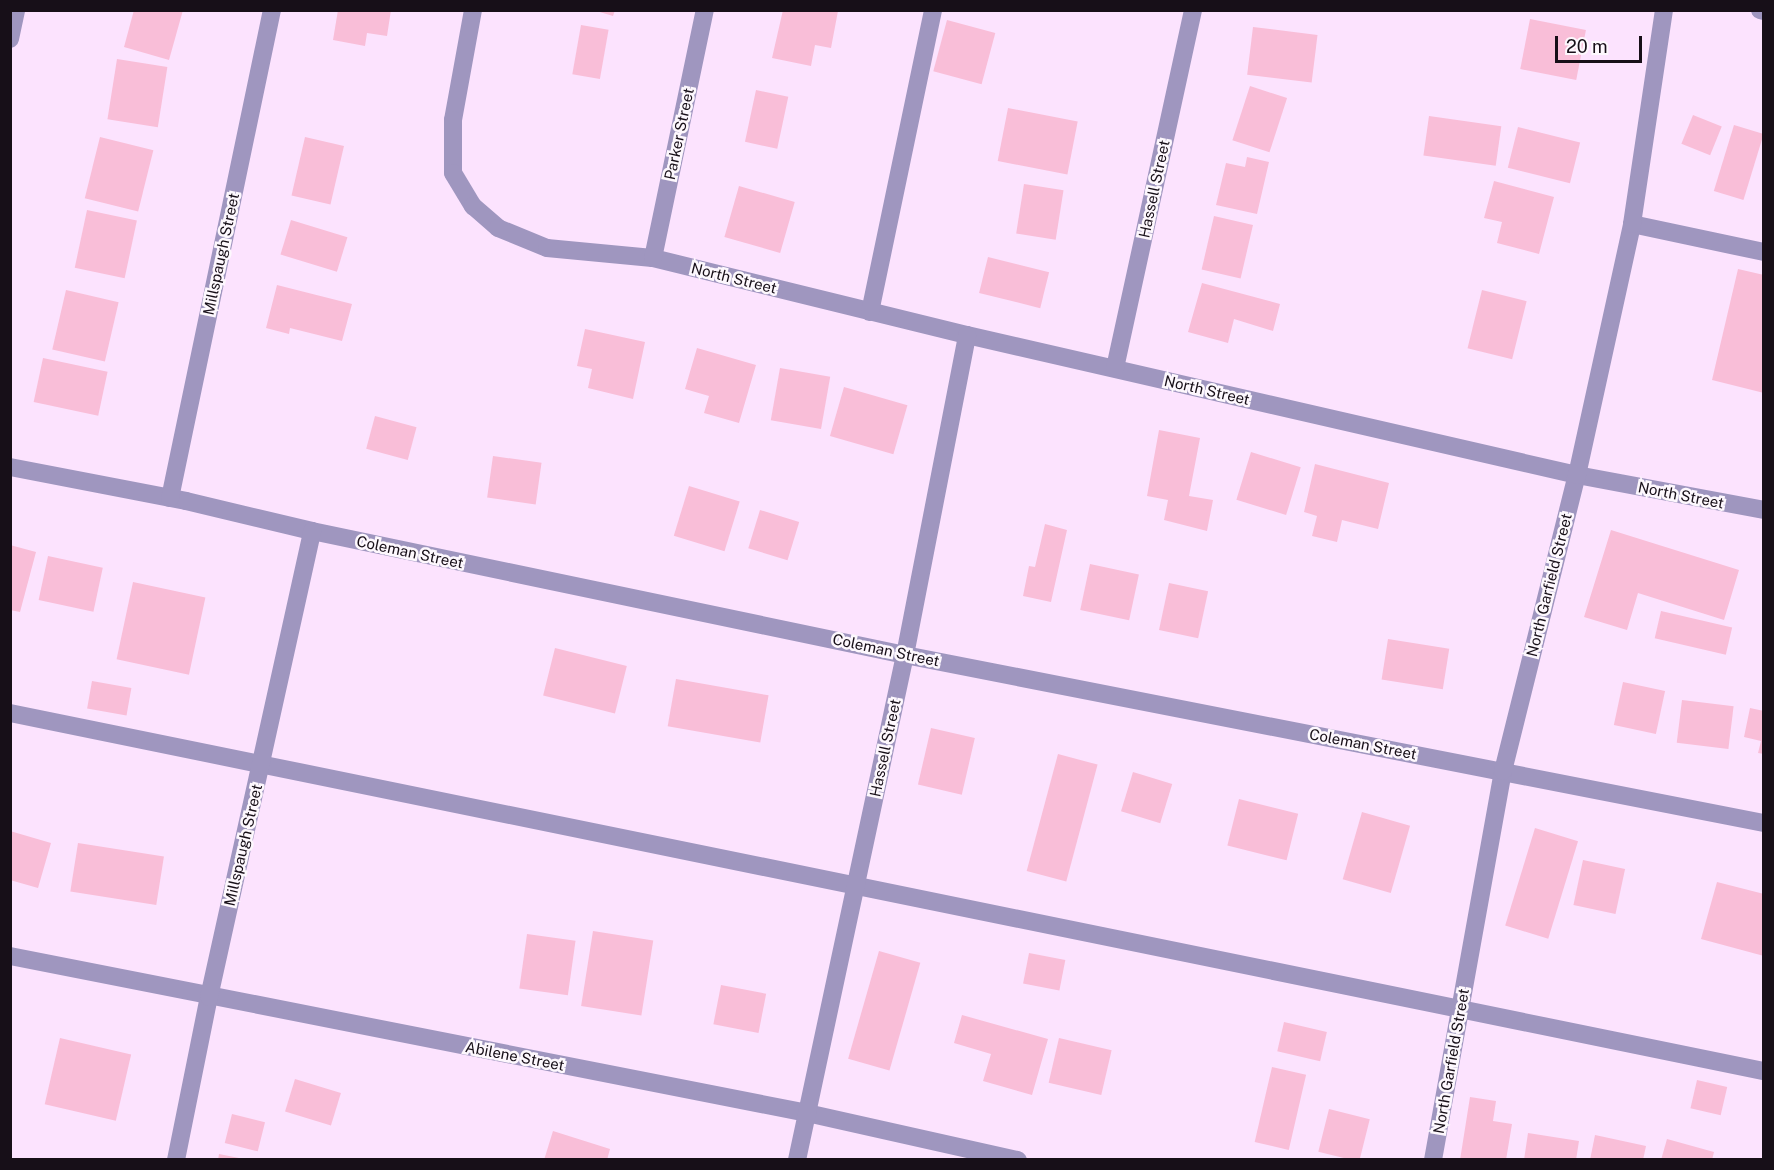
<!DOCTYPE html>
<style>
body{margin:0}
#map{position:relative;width:1774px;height:1170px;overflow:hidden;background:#fce3fe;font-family:"Public Sans",sans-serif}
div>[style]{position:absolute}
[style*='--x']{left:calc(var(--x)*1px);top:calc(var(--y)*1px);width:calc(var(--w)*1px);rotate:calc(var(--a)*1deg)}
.building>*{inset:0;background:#f9bed8;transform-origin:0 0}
.minor>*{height:18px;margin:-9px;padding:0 9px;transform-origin:9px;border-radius:9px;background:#9f96bf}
span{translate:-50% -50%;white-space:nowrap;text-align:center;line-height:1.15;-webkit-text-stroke:5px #fdf8fd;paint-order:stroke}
.street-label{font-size:15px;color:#170f18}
.frame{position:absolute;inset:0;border:12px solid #170f18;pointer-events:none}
.scale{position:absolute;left:1555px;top:36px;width:87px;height:27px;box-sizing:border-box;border:3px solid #170f18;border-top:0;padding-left:8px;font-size:18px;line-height:21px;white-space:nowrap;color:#170f18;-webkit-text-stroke:4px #fdf8fd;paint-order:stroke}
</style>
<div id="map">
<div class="building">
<div style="clip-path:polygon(134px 10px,183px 10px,169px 60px,124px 47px)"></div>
<div style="clip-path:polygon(338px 10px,391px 10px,387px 36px,367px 33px,365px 46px,333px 40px)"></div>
<div style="clip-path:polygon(593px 10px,615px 10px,613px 16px)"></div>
<div style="clip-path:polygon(783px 10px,838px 11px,831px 48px,815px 45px,811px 66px,772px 58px)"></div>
<div style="left:1530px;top:19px;width:57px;height:51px;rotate:11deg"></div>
<div style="left:947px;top:20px;width:50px;height:53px;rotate:15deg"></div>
<div style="left:581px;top:25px;width:28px;height:50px;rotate:10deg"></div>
<div style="left:1253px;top:27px;width:65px;height:48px;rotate:7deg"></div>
<div style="left:117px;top:59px;width:51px;height:61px;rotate:9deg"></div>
<div style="left:1250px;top:86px;width:39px;height:57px;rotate:18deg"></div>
<div style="left:756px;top:90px;width:33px;height:53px;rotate:12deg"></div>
<div style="left:1008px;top:108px;width:71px;height:54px;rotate:11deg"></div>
<div style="left:1693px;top:115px;width:31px;height:31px;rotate:22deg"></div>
<div style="left:1429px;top:116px;width:73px;height:40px;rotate:8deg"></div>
<div style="left:1734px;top:125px;width:31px;height:69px;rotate:17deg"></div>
<div style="left:1518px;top:127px;width:64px;height:42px;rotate:14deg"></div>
<div style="left:100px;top:137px;width:55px;height:63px;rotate:14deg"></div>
<div style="left:305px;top:137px;width:40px;height:60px;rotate:13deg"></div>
<div style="clip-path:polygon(1247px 157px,1269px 162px,1257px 214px,1216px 205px,1226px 163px,1245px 167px)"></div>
<div style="clip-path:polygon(1494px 181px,1554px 197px,1539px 254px,1497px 243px,1502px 222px,1484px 218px)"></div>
<div style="left:1024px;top:184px;width:40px;height:50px;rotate:9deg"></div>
<div style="left:739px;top:186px;width:58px;height:53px;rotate:16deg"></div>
<div style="left:87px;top:210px;width:51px;height:59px;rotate:12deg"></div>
<div style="left:1214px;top:216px;width:40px;height:55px;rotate:13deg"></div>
<div style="left:291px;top:220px;width:59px;height:36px;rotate:17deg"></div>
<div style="left:988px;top:257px;width:63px;height:37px;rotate:14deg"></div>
<div style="clip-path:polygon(1738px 269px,1764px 275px,1764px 393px,1712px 380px)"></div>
<div style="clip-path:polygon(1202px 283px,1280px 304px,1273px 331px,1234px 319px,1228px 343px,1188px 332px)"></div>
<div style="clip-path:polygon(277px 285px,352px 304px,342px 341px,290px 328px,289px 334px,266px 328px)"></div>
<div style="left:66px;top:290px;width:54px;height:61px;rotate:13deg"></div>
<div style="left:1482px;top:290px;width:46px;height:60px;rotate:14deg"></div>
<div style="clip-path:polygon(585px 329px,645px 342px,633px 399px,588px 388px,592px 369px,577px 366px)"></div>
<div style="clip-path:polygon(697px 348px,756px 365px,739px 423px,704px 413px,709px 396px,685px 389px)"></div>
<div style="left:43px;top:358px;width:66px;height:45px;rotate:12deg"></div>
<div style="left:780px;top:368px;width:51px;height:53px;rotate:10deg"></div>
<div style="left:844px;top:387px;width:66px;height:51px;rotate:16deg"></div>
<div style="left:375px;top:416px;width:43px;height:34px;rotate:15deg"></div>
<div style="clip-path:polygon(1159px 430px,1200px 438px,1189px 496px,1213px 500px,1207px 531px,1164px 520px,1168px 500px,1147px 496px)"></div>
<div style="left:1251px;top:452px;width:52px;height:50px;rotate:17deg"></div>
<div style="left:493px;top:456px;width:49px;height:42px;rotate:8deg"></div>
<div style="clip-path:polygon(1315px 464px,1389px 483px,1378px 529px,1342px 520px,1337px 542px,1312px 536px,1317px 516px,1304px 512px)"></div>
<div style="left:689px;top:486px;width:53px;height:52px;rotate:17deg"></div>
<div style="left:760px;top:510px;width:41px;height:40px;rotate:17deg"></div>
<div style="clip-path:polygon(1045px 524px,1067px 530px,1051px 602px,1023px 596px,1029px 566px,1035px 567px)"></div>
<div style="clip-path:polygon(1611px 530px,1739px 570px,1724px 620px,1638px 593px,1627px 630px,1584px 617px)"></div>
<div style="clip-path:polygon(10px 545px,36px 552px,20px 612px,10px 610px)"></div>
<div style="left:48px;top:556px;width:56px;height:45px;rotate:12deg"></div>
<div style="left:1090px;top:564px;width:50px;height:47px;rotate:12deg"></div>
<div style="left:133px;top:582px;width:74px;height:79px;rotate:12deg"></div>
<div style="left:1169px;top:583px;width:40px;height:48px;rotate:12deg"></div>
<div style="left:1661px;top:611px;width:73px;height:28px;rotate:13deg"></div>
<div style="left:1388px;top:639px;width:62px;height:41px;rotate:9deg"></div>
<div style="left:555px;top:648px;width:74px;height:49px;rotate:14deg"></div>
<div style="left:676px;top:679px;width:94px;height:48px;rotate:10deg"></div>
<div style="left:92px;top:681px;width:40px;height:28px;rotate:10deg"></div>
<div style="left:1623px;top:682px;width:43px;height:44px;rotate:12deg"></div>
<div style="left:1682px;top:700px;width:52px;height:43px;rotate:7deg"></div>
<div style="clip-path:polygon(1750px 708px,1764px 711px,1764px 754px,1758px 753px,1761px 741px,1744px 737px)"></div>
<div style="left:931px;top:728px;width:45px;height:58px;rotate:13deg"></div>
<div style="left:1058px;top:754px;width:41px;height:121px;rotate:15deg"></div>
<div style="left:1133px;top:772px;width:41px;height:41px;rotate:17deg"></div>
<div style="left:1239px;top:799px;width:61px;height:48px;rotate:14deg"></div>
<div style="left:1362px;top:812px;width:50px;height:70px;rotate:16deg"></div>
<div style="left:1535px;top:828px;width:45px;height:102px;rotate:17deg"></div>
<div style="clip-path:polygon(10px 831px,51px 843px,38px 888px,10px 880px)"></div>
<div style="left:78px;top:843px;width:87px;height:49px;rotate:9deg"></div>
<div style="left:1583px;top:860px;width:43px;height:46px;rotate:12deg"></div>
<div style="clip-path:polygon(1717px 882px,1764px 894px,1764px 956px,1701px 939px)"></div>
<div style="left:593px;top:931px;width:61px;height:76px;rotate:9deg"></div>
<div style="left:527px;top:934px;width:49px;height:55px;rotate:8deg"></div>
<div style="left:879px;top:951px;width:43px;height:112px;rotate:16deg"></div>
<div style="left:1029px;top:953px;width:37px;height:31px;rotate:11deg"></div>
<div style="left:721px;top:985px;width:46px;height:40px;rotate:11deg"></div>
<div style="clip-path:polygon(962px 1015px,1048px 1039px,1032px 1095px,983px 1081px,991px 1054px,954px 1043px)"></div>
<div style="left:1284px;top:1022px;width:44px;height:30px;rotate:13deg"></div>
<div style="left:60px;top:1038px;width:73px;height:68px;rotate:13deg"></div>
<div style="left:1059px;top:1038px;width:54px;height:46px;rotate:13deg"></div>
<div style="left:1272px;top:1067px;width:35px;height:77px;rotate:13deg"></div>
<div style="left:295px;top:1079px;width:48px;height:34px;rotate:17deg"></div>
<div style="left:1697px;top:1080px;width:31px;height:29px;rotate:13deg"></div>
<div style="clip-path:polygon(1470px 1097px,1496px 1101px,1493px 1121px,1512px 1124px,1506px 1160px,1460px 1160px)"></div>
<div style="left:1329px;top:1109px;width:42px;height:44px;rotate:14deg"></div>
<div style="left:232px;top:1114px;width:34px;height:30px;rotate:14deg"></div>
<div style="clip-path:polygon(553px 1131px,610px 1149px,607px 1160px,544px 1160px)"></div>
<div style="clip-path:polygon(1528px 1133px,1579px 1141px,1576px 1160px,1524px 1160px)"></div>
<div style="clip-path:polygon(1595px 1135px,1646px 1146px,1643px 1160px,1590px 1160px)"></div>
<div style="clip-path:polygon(1667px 1139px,1714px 1152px,1712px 1160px,1661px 1160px)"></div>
<div style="clip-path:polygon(219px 1154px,239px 1158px,239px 1160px,218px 1160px)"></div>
</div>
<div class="minor">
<div style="--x:473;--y:10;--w:112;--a:100.3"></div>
<div style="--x:453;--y:120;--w:53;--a:90"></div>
<div style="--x:453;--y:173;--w:39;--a:59"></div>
<div style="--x:473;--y:206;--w:33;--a:41"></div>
<div style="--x:498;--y:228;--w:53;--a:22.2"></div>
<div style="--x:547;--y:248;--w:106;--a:5.4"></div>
<div style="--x:653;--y:258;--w:323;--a:13.8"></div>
<div style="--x:967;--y:335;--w:626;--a:12.93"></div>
<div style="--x:1577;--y:475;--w:190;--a:10.6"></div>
<div style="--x:1760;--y:10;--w:4;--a:14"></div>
<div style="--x:10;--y:39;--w:30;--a:-78"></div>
<div style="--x:1632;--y:224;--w:135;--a:12"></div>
<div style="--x:653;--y:258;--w:253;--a:-78.2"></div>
<div style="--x:870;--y:312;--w:309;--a:-78.2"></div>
<div style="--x:1115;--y:368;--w:366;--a:-77.7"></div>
<div style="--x:10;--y:467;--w:179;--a:10.9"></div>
<div style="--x:186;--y:501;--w:130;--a:13.4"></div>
<div style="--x:312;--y:531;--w:606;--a:11.81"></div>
<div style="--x:905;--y:655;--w:875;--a:11.07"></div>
<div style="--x:170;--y:498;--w:499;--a:-78.2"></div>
<div style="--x:10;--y:713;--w:1790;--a:11.54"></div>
<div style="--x:10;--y:956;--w:812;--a:11.14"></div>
<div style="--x:807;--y:1113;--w:216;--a:12.6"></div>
<div style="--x:176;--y:1160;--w:166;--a:-78.6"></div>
<div style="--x:209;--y:997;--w:477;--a:-77.5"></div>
<div style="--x:797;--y:1160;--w:516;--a:-77.93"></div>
<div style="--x:905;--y:655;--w:326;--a:-79"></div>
<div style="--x:1433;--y:1160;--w:395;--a:-79.8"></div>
<div style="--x:1503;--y:771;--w:305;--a:-76"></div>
<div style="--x:1577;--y:475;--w:257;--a:-77.6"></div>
<div style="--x:1632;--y:224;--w:216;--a:-81.5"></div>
</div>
<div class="street-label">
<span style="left:679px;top:134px;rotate:-78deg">Parker Street</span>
<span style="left:1154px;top:189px;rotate:-78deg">Hassell Street</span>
<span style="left:221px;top:254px;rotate:-78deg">Millspaugh Street</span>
<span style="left:734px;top:278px;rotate:14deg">North Street</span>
<span style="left:1207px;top:390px;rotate:13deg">North Street</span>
<span style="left:1681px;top:495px;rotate:11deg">North Street</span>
<span style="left:410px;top:552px;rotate:12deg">Coleman Street</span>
<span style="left:1549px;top:585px;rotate:-76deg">North Garfield Street</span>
<span style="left:886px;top:650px;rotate:12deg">Coleman Street</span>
<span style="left:1363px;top:744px;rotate:11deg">Coleman Street</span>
<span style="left:885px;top:748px;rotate:-78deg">Hassell Street</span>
<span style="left:243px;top:845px;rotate:-77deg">Millspaugh Street</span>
<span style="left:515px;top:1056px;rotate:11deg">Abilene Street</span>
<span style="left:1451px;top:1061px;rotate:-80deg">North Garfield Street</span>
</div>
<div class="frame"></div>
<div class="scale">20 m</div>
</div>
